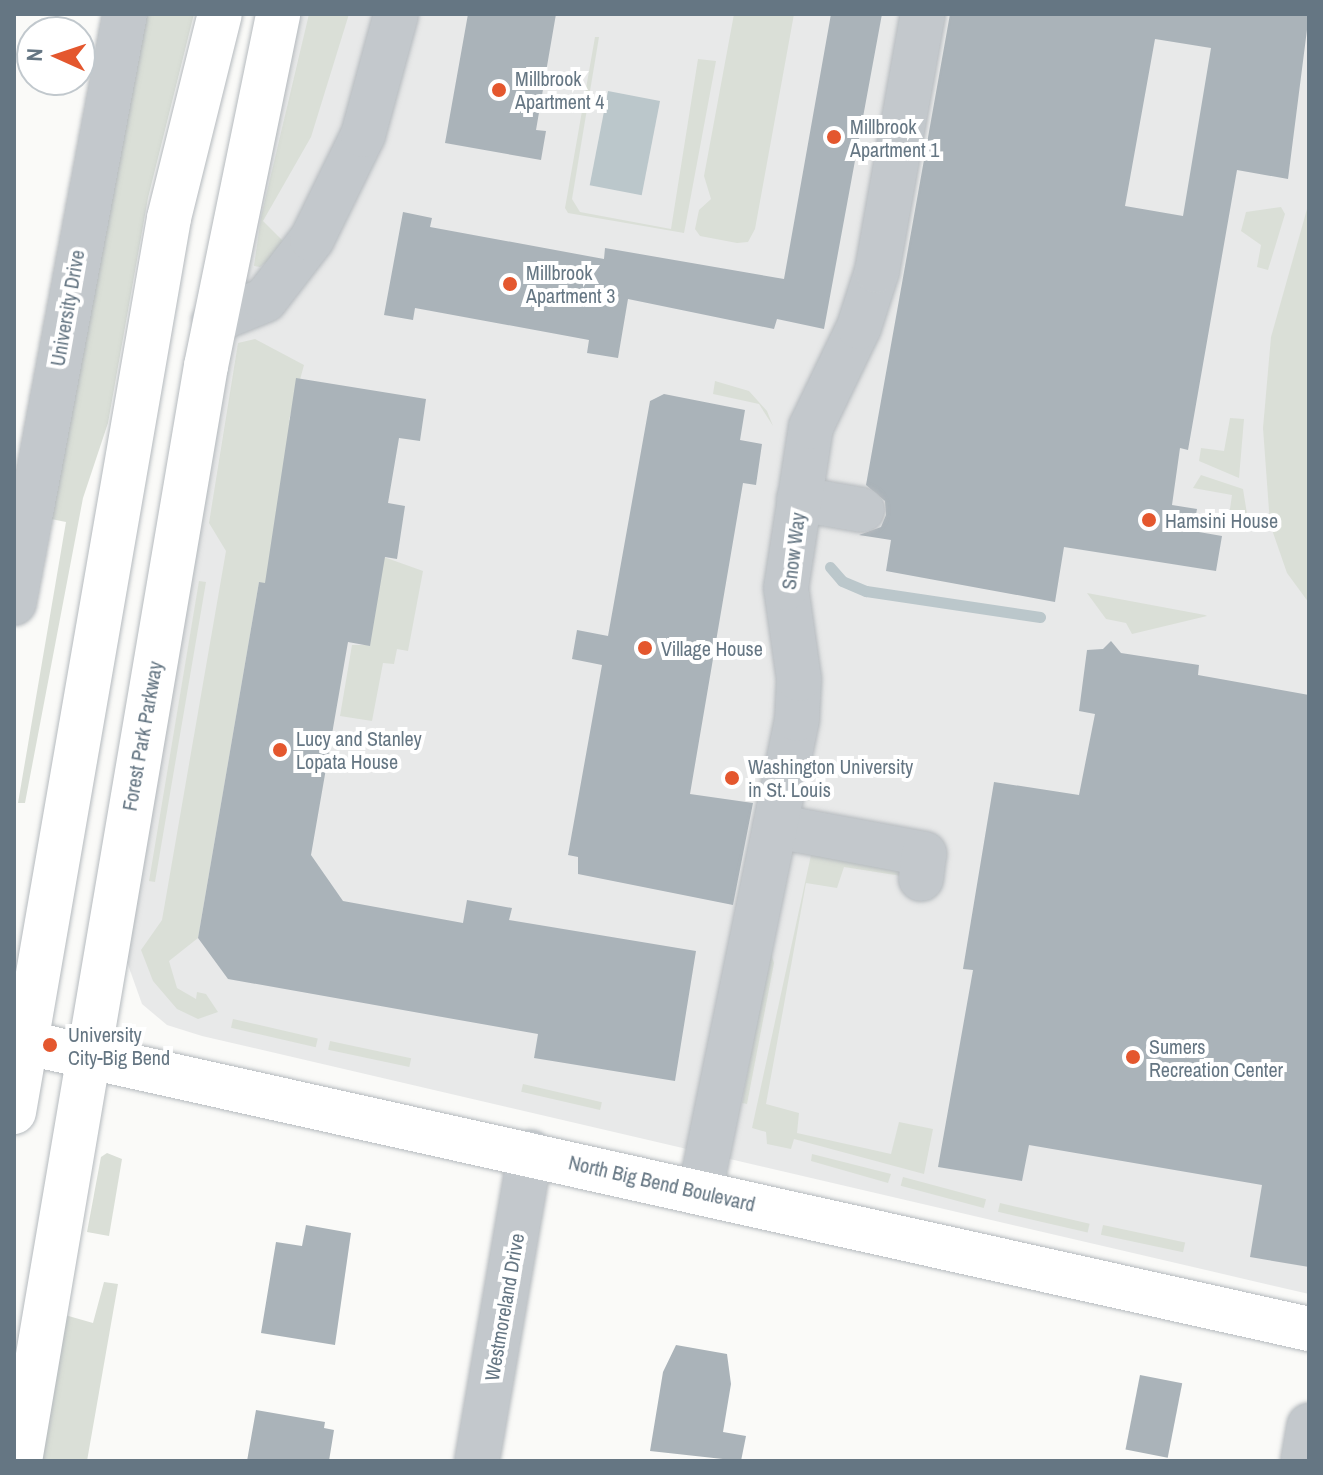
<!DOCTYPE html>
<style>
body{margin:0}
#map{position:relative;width:1323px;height:1475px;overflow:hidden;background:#fafaf8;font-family:"Archivo Narrow",sans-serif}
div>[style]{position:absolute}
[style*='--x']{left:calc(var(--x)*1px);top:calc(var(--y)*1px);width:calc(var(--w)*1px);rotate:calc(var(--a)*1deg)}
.built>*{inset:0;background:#e8e9e9}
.green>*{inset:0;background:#dadfd7;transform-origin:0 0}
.water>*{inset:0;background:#bbc7cb;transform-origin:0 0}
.stream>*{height:11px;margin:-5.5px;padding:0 5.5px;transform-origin:5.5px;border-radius:5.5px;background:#bbc7cb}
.building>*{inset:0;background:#aab3b9;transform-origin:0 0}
.roads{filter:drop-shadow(0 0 2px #b5babe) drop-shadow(0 0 2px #b5babe)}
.minor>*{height:44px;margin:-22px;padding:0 22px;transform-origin:22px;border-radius:22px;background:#c3c8cc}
.major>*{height:44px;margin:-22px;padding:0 22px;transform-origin:22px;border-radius:22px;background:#fff}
.dots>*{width:22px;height:22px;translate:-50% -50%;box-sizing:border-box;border:4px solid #fff;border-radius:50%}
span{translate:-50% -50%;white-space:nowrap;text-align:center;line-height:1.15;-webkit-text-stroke:8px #fff;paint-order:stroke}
.poi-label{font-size:20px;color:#657683}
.left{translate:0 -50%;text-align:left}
.street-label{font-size:20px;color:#657683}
.frame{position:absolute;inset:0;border:16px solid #657683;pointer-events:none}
.north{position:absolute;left:16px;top:16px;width:80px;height:80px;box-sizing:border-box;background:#fff;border:2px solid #c1c8cd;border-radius:50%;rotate:273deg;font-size:22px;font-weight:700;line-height:32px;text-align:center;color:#657683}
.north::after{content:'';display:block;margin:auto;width:28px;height:36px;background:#e4572e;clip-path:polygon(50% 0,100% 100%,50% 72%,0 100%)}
</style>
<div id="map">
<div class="built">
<div style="clip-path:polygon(300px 14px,1309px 14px,1309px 1294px,202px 1036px,167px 1025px,142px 1004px,127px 962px,226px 353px)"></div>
</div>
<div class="green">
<div style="clip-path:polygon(142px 14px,194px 14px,148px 198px,108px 423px,83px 498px,25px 803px,18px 803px,66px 522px,51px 519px)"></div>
<div style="clip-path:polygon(309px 14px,349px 14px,311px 137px,263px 221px,288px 246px,260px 267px,254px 266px,261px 217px)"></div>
<div style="clip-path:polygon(734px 14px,794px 14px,755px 229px,748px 242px,737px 243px,700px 236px,695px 229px,699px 210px,711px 199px,704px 176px)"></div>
<div style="clip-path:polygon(595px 37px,599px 37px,572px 199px,580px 212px,671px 229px,698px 59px,716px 61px,684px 233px,568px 213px,565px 208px)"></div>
<div style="clip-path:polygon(1309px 202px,1309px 603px,1287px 573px,1270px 524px,1263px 428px,1271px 337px)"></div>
<div style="clip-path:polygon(1281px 207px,1285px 214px,1268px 270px,1257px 267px,1261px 245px,1241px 231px,1246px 212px)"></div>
<div style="clip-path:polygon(255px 339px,304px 365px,289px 420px,308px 423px,381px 556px,423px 571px,408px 651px,397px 649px,394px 664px,383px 663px,372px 721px,340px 716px,352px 645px,370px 645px,259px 582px,198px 938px,169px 961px,177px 988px,196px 999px,197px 992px,206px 994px,218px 1012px,198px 1019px,177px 1009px,153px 981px,141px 950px,162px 920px,226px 551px,209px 523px,238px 343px)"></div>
<div style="clip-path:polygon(715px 381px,749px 391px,767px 411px,773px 426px,759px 404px,713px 394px)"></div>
<div style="clip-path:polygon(1230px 418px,1244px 419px,1239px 478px,1199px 461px,1201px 448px,1224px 451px)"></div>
<div style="clip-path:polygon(1201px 475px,1243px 489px,1248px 520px,1229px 516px,1232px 495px,1193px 488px)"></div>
<div style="clip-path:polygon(199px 581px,206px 582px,155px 882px,149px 881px)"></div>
<div style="clip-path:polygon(1087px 593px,1205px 615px,1207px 616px,1132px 634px,1126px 623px,1106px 619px)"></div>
<div style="clip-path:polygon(811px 855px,909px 871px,908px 877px,844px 867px,837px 888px,806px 883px,766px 1104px,799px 1113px,797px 1133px,891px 1154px,899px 1122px,933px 1129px,924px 1174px,794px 1139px,791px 1149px,767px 1144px,766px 1132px,752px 1128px)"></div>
<div style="clip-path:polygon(770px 951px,774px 963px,747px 1104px,742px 1103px)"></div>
<div style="left:233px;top:1019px;width:87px;height:9px;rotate:13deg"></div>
<div style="left:330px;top:1041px;width:83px;height:9px;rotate:12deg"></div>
<div style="left:523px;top:1084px;width:81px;height:8px;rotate:13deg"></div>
<div style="clip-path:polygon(107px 1153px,122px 1159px,109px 1236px,87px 1232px,101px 1157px)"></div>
<div style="clip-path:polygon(812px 1154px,891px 1174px,888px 1183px,811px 1161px)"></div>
<div style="left:903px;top:1177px;width:86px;height:9px;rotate:15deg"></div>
<div style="left:1000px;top:1203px;width:92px;height:9px;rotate:13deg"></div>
<div style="left:1103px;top:1225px;width:84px;height:10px;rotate:12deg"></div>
<div style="clip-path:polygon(104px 1282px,118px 1284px,87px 1461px,42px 1461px,65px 1315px,93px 1323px)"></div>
</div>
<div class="water">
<div style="left:608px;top:91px;width:53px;height:96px;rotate:11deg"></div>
</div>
<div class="stream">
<div style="--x:830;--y:567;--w:18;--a:49"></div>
<div style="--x:842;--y:581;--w:26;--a:23"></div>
<div style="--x:866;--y:591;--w:176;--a:8.5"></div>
</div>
<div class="building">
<div style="clip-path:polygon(468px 14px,556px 14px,536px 130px,546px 131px,541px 160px,445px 143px)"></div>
<div style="clip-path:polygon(831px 14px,882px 14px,824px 329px,777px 319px,774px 329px,628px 299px,618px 358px,587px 353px,589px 340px,415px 308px,413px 320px,384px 315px,403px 212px,432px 218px,430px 227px,604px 259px,605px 248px,784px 279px)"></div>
<div style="clip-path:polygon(evenodd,950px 14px,1309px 14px,1288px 179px,1237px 170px,1188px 450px,1180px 448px,1172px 505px,1197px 509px,1193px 531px,1222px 536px,1216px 571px,1064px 547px,1055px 602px,886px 571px,891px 540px,859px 535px,881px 527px,886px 515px,885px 501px,866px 485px,950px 14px,1155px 39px,1211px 48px,1183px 216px,1125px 206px,1155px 39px)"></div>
<div style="clip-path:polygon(296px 378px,426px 399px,420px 441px,399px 438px,388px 503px,405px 506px,397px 559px,385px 557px,370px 646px,348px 642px,311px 855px,343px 901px,463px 923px,467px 900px,512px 908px,509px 920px,696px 951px,675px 1081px,534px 1058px,538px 1034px,228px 979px,198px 938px,259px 582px,265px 583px)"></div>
<div style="clip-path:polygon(664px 394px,745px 410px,740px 440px,762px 444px,756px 485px,743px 483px,690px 794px,753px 803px,733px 905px,578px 874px,578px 857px,568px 855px,602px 665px,572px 659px,577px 630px,608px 636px,650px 401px)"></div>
<div style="clip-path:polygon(1111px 641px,1121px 653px,1199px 665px,1198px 675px,1309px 695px,1309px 1267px,1250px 1257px,1262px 1185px,1029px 1145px,1022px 1181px,938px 1167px,973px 970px,963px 969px,994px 782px,1079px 795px,1095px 714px,1079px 711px,1087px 650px,1103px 649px)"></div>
<div style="clip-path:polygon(306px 1225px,351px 1233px,335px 1345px,261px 1333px,276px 1242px,302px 1246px)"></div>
<div style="clip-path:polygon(676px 1345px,727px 1354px,731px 1384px,723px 1432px,746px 1436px,741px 1461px,650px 1451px,663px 1372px)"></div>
<div style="left:1140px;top:1375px;width:43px;height:76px;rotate:11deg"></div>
<div style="clip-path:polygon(256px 1410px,325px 1422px,324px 1428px,334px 1430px,329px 1461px,247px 1461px)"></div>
</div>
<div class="roads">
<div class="minor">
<div style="--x:214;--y:321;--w:55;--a:-22.4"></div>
<div style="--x:265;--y:300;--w:77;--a:-52.4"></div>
<div style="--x:312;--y:239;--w:116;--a:-63.9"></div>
<div style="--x:363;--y:135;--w:125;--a:-74.7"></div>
<div style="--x:799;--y:499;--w:64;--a:9.9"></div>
<div style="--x:14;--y:603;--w:599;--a:-79.33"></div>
<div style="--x:775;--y:826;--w:152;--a:10.6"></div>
<div style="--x:924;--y:854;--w:25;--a:97"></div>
<div style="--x:700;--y:1192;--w:483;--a:-78.4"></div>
<div style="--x:797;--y:719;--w:40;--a:-87.1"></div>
<div style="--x:799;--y:679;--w:92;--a:-98.1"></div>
<div style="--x:786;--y:588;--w:163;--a:-81.2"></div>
<div style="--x:811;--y:427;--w:111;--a:-64.4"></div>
<div style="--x:859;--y:327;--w:59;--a:-72.2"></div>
<div style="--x:877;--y:271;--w:261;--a:-79.9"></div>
<div style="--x:477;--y:1461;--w:313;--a:-80.2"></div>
<div style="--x:1303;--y:1461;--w:36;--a:-80"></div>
</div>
<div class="major">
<div style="--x:14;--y:1040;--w:1327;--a:12.58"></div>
<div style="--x:14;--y:1112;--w:907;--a:-80.16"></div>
<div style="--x:169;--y:218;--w:210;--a:-76"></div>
<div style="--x:20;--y:1461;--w:1111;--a:-80.36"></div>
<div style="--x:206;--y:366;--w:359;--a:-78.4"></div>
</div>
</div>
<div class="dots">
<div style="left:499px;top:90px;background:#e4572e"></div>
<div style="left:834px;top:137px;background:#e4572e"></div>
<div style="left:510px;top:284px;background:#e4572e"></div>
<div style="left:1149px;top:520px;background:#e4572e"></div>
<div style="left:645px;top:648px;background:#e4572e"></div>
<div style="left:280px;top:750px;background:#e4572e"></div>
<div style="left:732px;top:778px;background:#e4572e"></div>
<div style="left:50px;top:1045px;background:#e4572e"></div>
<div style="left:1133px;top:1057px;background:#e4572e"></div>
</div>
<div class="poi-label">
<span class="left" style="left:515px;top:90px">Millbrook<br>Apartment 4</span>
<span class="left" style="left:850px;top:138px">Millbrook<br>Apartment 1</span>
<span class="left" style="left:526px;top:284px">Millbrook<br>Apartment 3</span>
<span class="left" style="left:1165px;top:520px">Hamsini House</span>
<span class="left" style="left:661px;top:648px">Village House</span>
<span class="left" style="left:296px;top:750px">Lucy and Stanley<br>Lopata House</span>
<span class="left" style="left:748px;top:778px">Washington University<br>in St. Louis</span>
<span class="left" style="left:68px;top:1046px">University<br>City-Big Bend</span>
<span class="left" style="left:1149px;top:1058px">Sumers<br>Recreation Center</span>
</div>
<div class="street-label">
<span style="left:67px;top:308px;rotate:-80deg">University Drive</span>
<span style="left:793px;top:551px;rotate:-83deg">Snow Way</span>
<span style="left:142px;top:736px;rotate:-80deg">Forest Park Parkway</span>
<span style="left:662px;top:1183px;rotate:13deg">North Big Bend Boulevard</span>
<span style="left:504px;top:1307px;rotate:-80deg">Westmoreland Drive</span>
</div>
<div class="frame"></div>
<div class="north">N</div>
</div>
